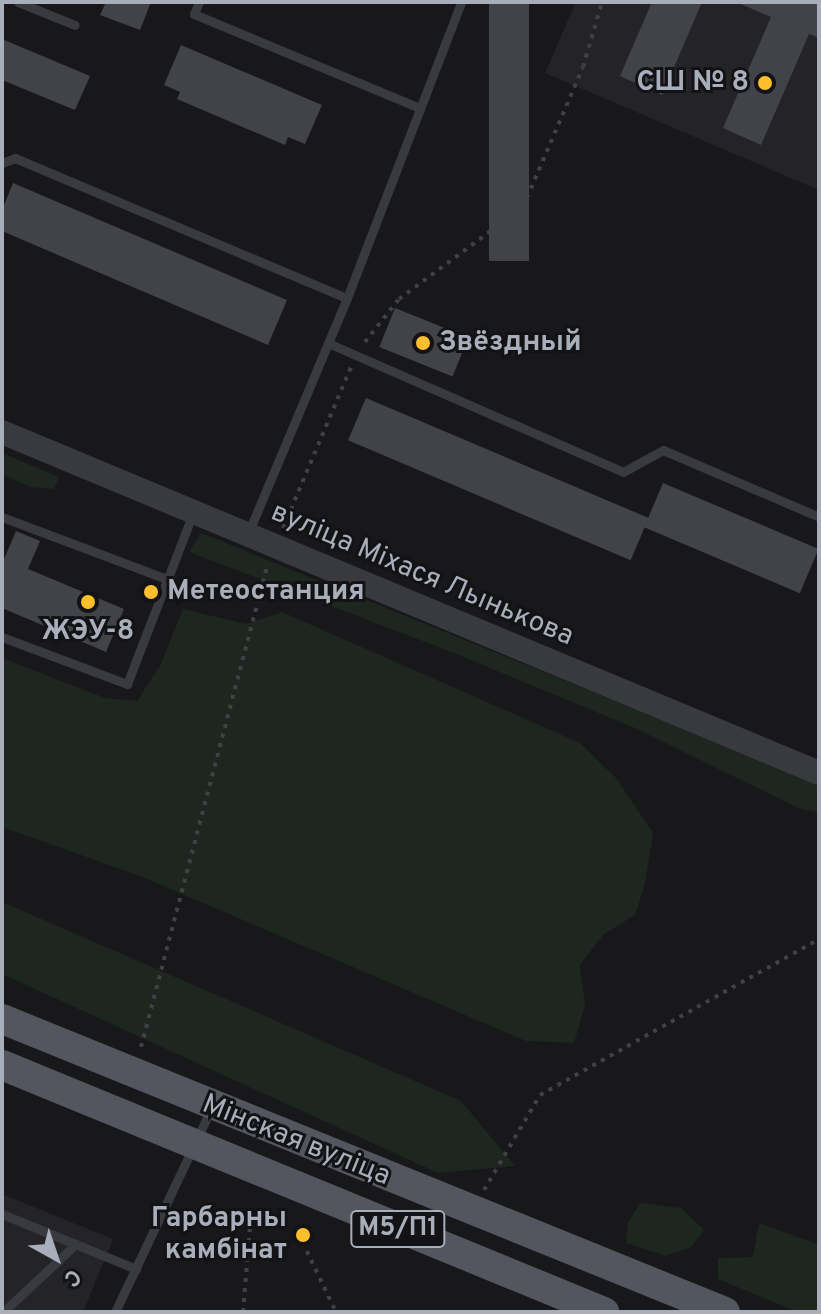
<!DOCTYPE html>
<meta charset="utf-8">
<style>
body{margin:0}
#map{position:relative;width:821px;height:1314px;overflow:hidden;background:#18181b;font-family:Overpass,sans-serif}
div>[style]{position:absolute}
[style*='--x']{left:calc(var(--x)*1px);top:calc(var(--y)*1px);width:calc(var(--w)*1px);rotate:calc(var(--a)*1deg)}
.built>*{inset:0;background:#242428}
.green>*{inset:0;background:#1d261f}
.building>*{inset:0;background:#424348;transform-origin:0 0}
.path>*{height:4px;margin-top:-2px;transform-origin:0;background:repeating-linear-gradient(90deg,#3f4147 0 4px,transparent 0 10px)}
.service>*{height:9px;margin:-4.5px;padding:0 4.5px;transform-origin:4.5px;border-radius:4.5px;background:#393a40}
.tertiary>*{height:24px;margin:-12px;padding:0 12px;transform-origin:12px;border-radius:12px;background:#393a40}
.primary>*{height:30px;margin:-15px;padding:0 15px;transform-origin:15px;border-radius:15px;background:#54565f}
.dots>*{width:22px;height:22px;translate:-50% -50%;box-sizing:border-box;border:4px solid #131316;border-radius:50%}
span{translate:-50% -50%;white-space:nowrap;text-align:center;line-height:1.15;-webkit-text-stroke:6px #131316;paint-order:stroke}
.shield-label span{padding:2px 6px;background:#131316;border:2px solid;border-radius:6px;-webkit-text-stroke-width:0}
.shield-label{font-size:26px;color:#a9aebb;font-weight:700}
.poi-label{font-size:28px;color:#a9aebb;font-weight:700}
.right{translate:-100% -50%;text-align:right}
.left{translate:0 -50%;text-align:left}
.street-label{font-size:28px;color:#a9aebb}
.frame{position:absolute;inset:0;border:4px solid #a9aebb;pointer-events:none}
.north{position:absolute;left:16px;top:1218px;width:80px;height:80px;-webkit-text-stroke:6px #131316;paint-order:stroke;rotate:140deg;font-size:22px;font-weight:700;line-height:32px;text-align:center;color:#a9aebb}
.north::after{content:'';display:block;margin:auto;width:28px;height:36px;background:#a9aebb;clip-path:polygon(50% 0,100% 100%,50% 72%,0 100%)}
</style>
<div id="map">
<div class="built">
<div style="clip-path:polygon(576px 2px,819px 2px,819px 190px,545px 73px)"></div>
<div style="clip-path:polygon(2px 1194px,113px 1239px,83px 1312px,2px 1312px)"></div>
</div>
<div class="green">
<div style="clip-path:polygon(2px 453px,59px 477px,54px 489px,30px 487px,2px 474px)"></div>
<div style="clip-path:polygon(201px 533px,800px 776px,819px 786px,819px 812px,798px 808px,635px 728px,449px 651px,189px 552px)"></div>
<div style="clip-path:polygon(183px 609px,246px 624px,282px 612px,580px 743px,616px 778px,653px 833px,645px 884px,635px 915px,603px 935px,580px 965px,585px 1005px,574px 1043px,526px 1041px,140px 876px,2px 827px,2px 658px,105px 698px,137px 701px,161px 664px)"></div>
<div style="clip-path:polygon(2px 902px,461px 1101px,515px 1166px,438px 1173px,2px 974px)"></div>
<div style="clip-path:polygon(640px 1203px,681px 1208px,704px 1230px,691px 1247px,666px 1256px,626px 1243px,628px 1223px)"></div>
<div style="clip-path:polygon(759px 1223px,819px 1245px,819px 1312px,798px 1312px,718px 1279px,718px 1258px,753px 1257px)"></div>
</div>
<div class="building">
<div style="clip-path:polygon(106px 2px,151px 2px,140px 30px,100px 15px)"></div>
<div style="left:489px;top:2px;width:40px;height:259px"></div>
<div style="clip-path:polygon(652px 2px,702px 2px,662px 95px,620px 76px)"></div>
<div style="clip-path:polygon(736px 2px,819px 2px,819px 38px,809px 34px,761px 145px,723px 128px,771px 17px)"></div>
<div style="clip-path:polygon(2px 39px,90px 76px,75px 110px,2px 80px)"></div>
<div style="clip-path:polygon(181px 45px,322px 105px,305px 144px,288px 137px,285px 145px,177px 99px,180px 92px,164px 85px)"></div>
<div style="clip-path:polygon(13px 183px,287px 300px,268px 345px,2px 231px,2px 210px)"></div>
<div style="left:395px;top:308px;width:79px;height:42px;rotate:22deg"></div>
<div style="left:366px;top:398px;width:307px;height:46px;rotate:23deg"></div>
<div style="left:663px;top:483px;width:169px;height:48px;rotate:23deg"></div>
<div style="clip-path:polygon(16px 531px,40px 541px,28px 569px,124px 609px,106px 652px,2px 608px,2px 564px)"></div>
</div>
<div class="path">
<div style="--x:365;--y:342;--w:55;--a:-51.7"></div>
<div style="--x:399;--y:299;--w:154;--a:-36.6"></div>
<div style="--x:523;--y:207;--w:152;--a:-66.8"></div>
<div style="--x:583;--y:67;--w:68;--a:-73.7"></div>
<div style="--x:283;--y:528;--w:175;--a:-67.1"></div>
<div style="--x:141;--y:1047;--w:497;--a:-75.3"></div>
<div style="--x:484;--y:1190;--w:110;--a:-59.5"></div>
<div style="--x:540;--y:1095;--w:320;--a:-29.2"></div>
<div style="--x:298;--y:1233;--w:88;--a:64.3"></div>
<div style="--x:243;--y:1312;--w:98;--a:-85.3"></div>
</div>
<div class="service">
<div style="--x:18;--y:2;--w:61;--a:22"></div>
<div style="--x:199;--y:2;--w:13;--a:113"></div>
<div style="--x:194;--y:14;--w:245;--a:22.6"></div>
<div style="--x:2;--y:163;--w:14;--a:-21"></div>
<div style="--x:15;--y:158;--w:360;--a:22.9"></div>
<div style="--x:347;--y:298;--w:255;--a:112.8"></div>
<div style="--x:347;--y:298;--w:317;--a:-68.9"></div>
<div style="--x:328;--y:343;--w:322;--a:23.6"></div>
<div style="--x:623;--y:472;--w:46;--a:-28.8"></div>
<div style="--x:663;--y:450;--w:170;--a:23.2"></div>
<div style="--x:2;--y:517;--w:176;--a:20.6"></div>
<div style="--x:2;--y:637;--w:134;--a:20.6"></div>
<div style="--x:127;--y:684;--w:183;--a:-68.9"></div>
<div style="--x:2;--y:1214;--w:145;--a:22.3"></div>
<div style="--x:3;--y:1312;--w:100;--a:-43"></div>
<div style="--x:115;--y:1312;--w:225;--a:-64.7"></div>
</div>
<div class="tertiary">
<div style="--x:2;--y:432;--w:885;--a:22.65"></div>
</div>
<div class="primary">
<div style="--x:2;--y:1019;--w:780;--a:22.06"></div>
<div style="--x:2;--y:1065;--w:651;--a:22.31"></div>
</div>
<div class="dots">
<div style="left:765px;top:83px;background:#ffbf2c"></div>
<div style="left:423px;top:343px;background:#ffbf2c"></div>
<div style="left:151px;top:592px;background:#ffbf2c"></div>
<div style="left:88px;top:602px;background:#ffbf2c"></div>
<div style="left:303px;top:1235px;background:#ffbf2c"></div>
</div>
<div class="shield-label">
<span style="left:398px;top:1229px">М5/П1</span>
</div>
<div class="poi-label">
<span class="right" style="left:749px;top:83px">СШ № 8</span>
<span class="left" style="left:439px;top:343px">Звёздный</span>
<span class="left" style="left:167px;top:592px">Метеостанция</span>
<span style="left:88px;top:632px">ЖЭУ-8</span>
<span class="right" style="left:287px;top:1235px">Гарбарны<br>камбінат</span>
</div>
<div class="street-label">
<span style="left:422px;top:575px;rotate:23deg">вуліца Міхася Лынькова</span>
<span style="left:296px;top:1141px;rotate:22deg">Мінская вуліца</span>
</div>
<div class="frame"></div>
<div class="north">С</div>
</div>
